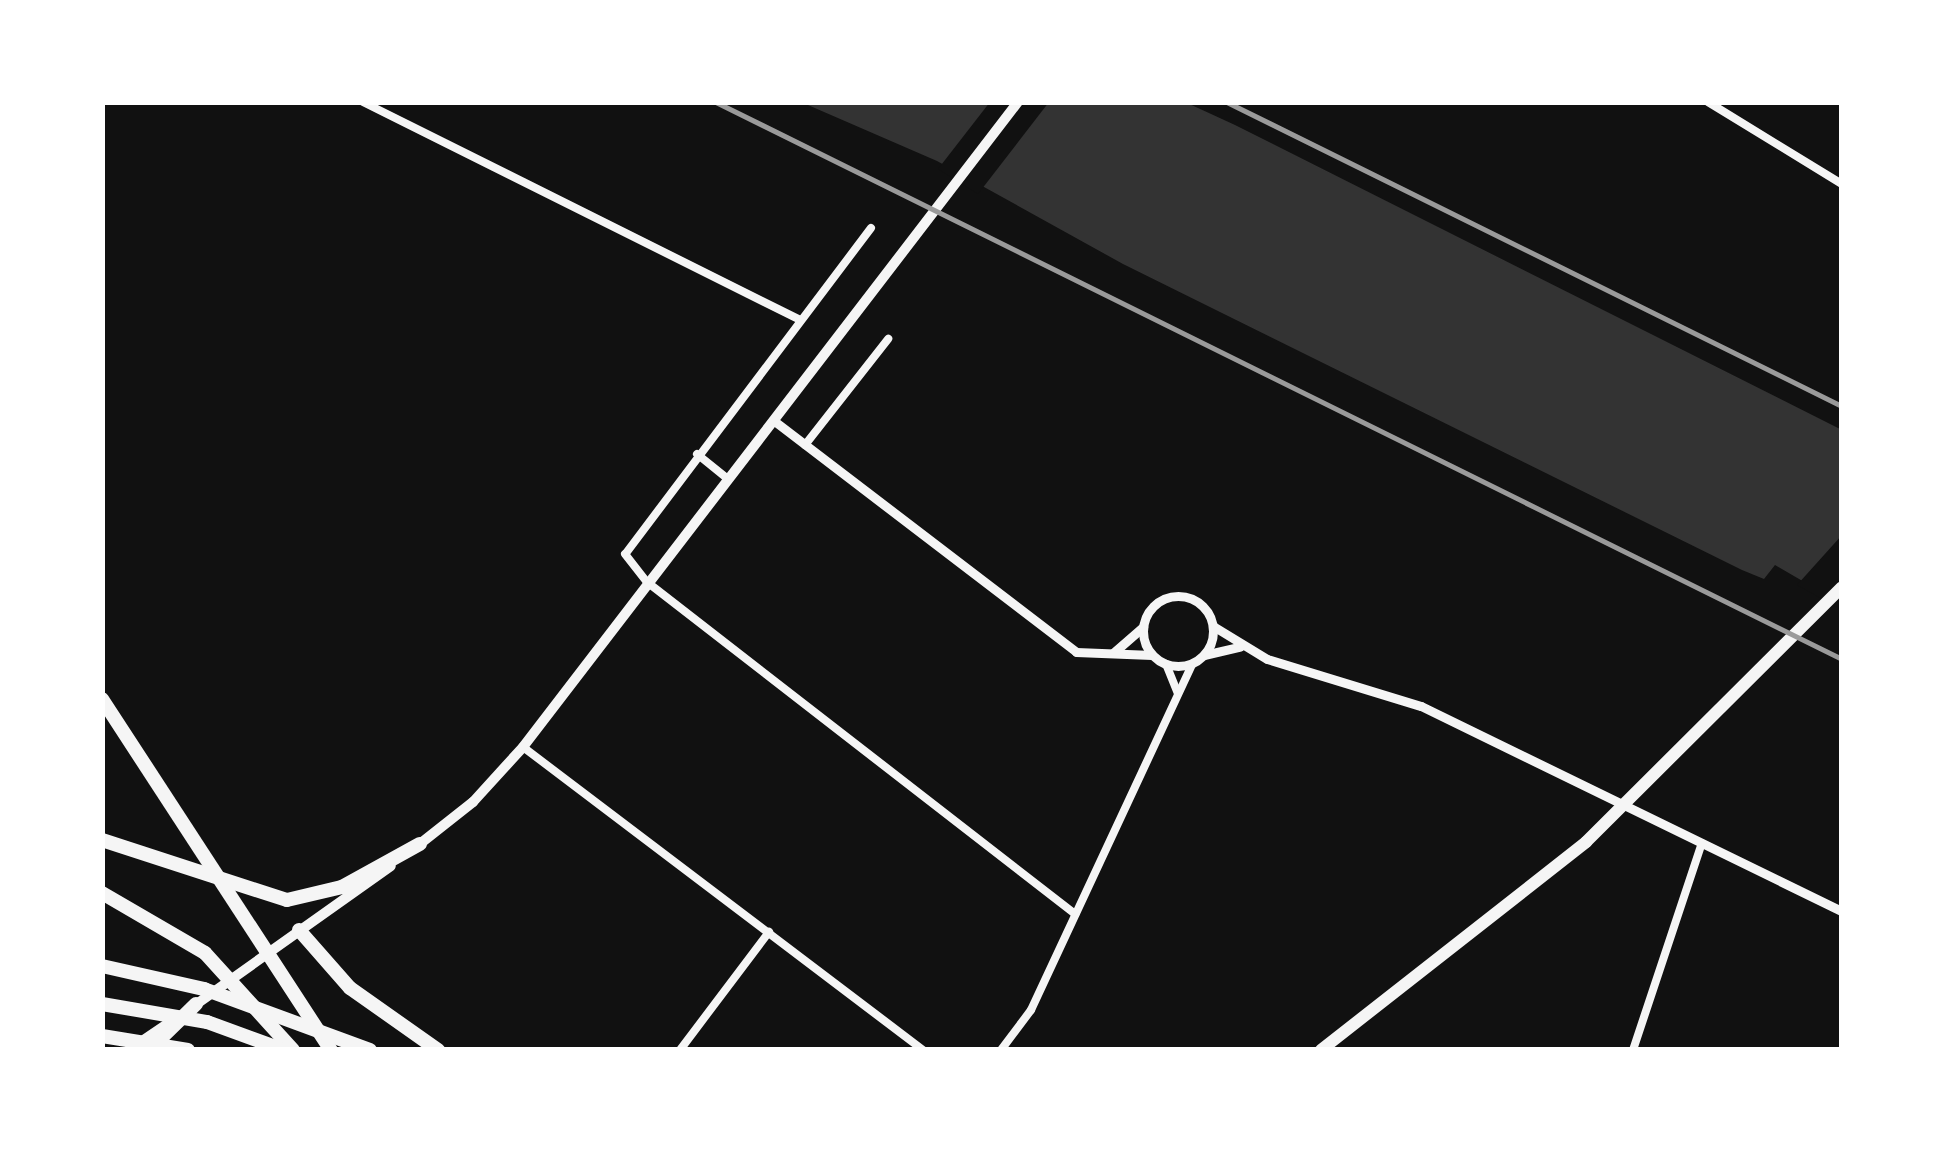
<!DOCTYPE html>
<style>
body{margin:0}
#map{position:relative;width:1944px;height:1152px;overflow:hidden;background:#111;font-family:"DejaVu Sans",sans-serif}
div>[style]{position:absolute}
[style*='--x']{left:calc(var(--x)*1px);top:calc(var(--y)*1px);width:calc(var(--w)*1px);rotate:calc(var(--a)*1deg)}
.water>*{inset:0;background:#333}
.pier>*{inset:0;background:#111}
.minor>*{height:8px;margin:-4px;padding:0 4px;transform-origin:4px;border-radius:4px;background:#f5f5f5}
.tertiary>*{height:9px;margin:-4.5px;padding:0 4.5px;transform-origin:4.5px;border-radius:4.5px;background:#f5f5f5}
.tertiary>.ring{margin:-4.5px;padding:0;box-sizing:content-box;background:none;border:9px solid #f5f5f5;border-radius:50%}
.secondary>*{height:10px;margin:-5px;padding:0 5px;transform-origin:5px;border-radius:5px;background:#f5f5f5}
.primary>*{height:12px;margin:-6px;padding:0 6px;transform-origin:6px;border-radius:6px;background:#f5f5f5}
.motorway>*{height:14px;margin:-7px;padding:0 7px;transform-origin:7px;border-radius:7px;background:#f5f5f5}
.rail>*{height:4.5px;margin:-2.25px;padding:0 2.25px;transform-origin:2.25px;border-radius:2.25px;background:#9a9a9a}
span{translate:-50% -50%;white-space:nowrap;text-align:center;line-height:1.15;-webkit-text-stroke:12px #fff;paint-order:stroke}
.frame{position:absolute;inset:0;border:105px solid #fff;pointer-events:none}
</style>
<div id="map">
<div class="water">
<div style="clip-path:polygon(801px 102px,1185px 102px,1235px 125px,1842px 430px,1842px 604px,1775px 565px,1764px 579px,1742px 570px,1123px 264px,937px 161px)"></div>
</div>
<div class="pier">
<div style="clip-path:polygon(990px 102px,1049px 102px,978px 194px,938px 169px)"></div>
<div style="clip-path:polygon(1842px 535px,1842px 610px,1797px 585px)"></div>
</div>
<div class="minor">
<div style="--x:363;--y:102;--w:489;--a:26.5"></div>
<div style="--x:1708;--y:102;--w:157;--a:31.5"></div>
<div style="--x:871;--y:228;--w:408;--a:127"></div>
<div style="--x:625;--y:554;--w:36;--a:52"></div>
<div style="--x:647;--y:582;--w:542;--a:37.8"></div>
<div style="--x:805;--y:445;--w:135;--a:-51.9"></div>
<div style="--x:697;--y:454;--w:38;--a:39"></div>
<div style="--x:1166;--y:664;--w:31;--a:68"></div>
<div style="--x:523;--y:747;--w:502;--a:37.14"></div>
<div style="--x:680;--y:1050;--w:148;--a:-53"></div>
<div style="--x:1001;--y:1050;--w:50;--a:-53.1"></div>
<div style="--x:1031;--y:1010;--w:382;--a:-65"></div>
<div style="--x:1633;--y:1050;--w:218;--a:-71.6"></div>
</div>
<div class="tertiary">
<div style="--x:773;--y:420;--w:382;--a:37.4"></div>
<div style="--x:1076;--y:652;--w:76;--a:2.3"></div>
<div class="ring" style="left:1143px;top:596px;width:61px;height:61px"></div>
<div style="--x:1213;--y:626;--w:63;--a:31.4"></div>
<div style="--x:1267;--y:659;--w:161;--a:17"></div>
<div style="--x:1421;--y:706;--w:468;--a:26"></div>
<div style="--x:1113;--y:653;--w:40;--a:-41"></div>
<div style="--x:1204;--y:655;--w:37;--a:-13"></div>
</div>
<div class="secondary">
<div style="--x:416;--y:847;--w:73;--a:-38.3"></div>
<div style="--x:473;--y:802;--w:74;--a:-47.7"></div>
<div style="--x:523;--y:747;--w:813;--a:-52.5"></div>
<div style="--x:191;--y:1008;--w:245;--a:-35.4"></div>
<div style="--x:129;--y:1050;--w:57;--a:-34.2"></div>
</div>
<div class="primary">
<div style="--x:1321;--y:1050;--w:337;--a:-38.1"></div>
<div style="--x:1586;--y:842;--w:361;--a:-44.9"></div>
</div>
<div class="motorway">
<div style="--x:102;--y:699;--w:419;--a:56.9"></div>
<div style="--x:102;--y:840;--w:194;--a:18"></div>
<div style="--x:287;--y:900;--w:57;--a:-13.3"></div>
<div style="--x:342;--y:887;--w:89;--a:-28.9"></div>
<div style="--x:102;--y:893;--w:119;--a:30.2"></div>
<div style="--x:205;--y:953;--w:131;--a:47.8"></div>
<div style="--x:299;--y:930;--w:77;--a:48.7"></div>
<div style="--x:350;--y:988;--w:108;--a:35.2"></div>
<div style="--x:102;--y:966;--w:105;--a:12.7"></div>
<div style="--x:204;--y:989;--w:177;--a:20.2"></div>
<div style="--x:102;--y:1004;--w:107;--a:9.7"></div>
<div style="--x:207;--y:1022;--w:82;--a:20"></div>
<div style="--x:102;--y:1036;--w:87;--a:9.2"></div>
<div style="--x:153;--y:1046;--w:60;--a:-44.3"></div>
</div>
<div class="rail">
<div style="--x:716;--y:102;--w:1256;--a:26.32"></div>
<div style="--x:1227;--y:102;--w:686;--a:26.3"></div>
</div>
<div class="frame"></div>
</div>
